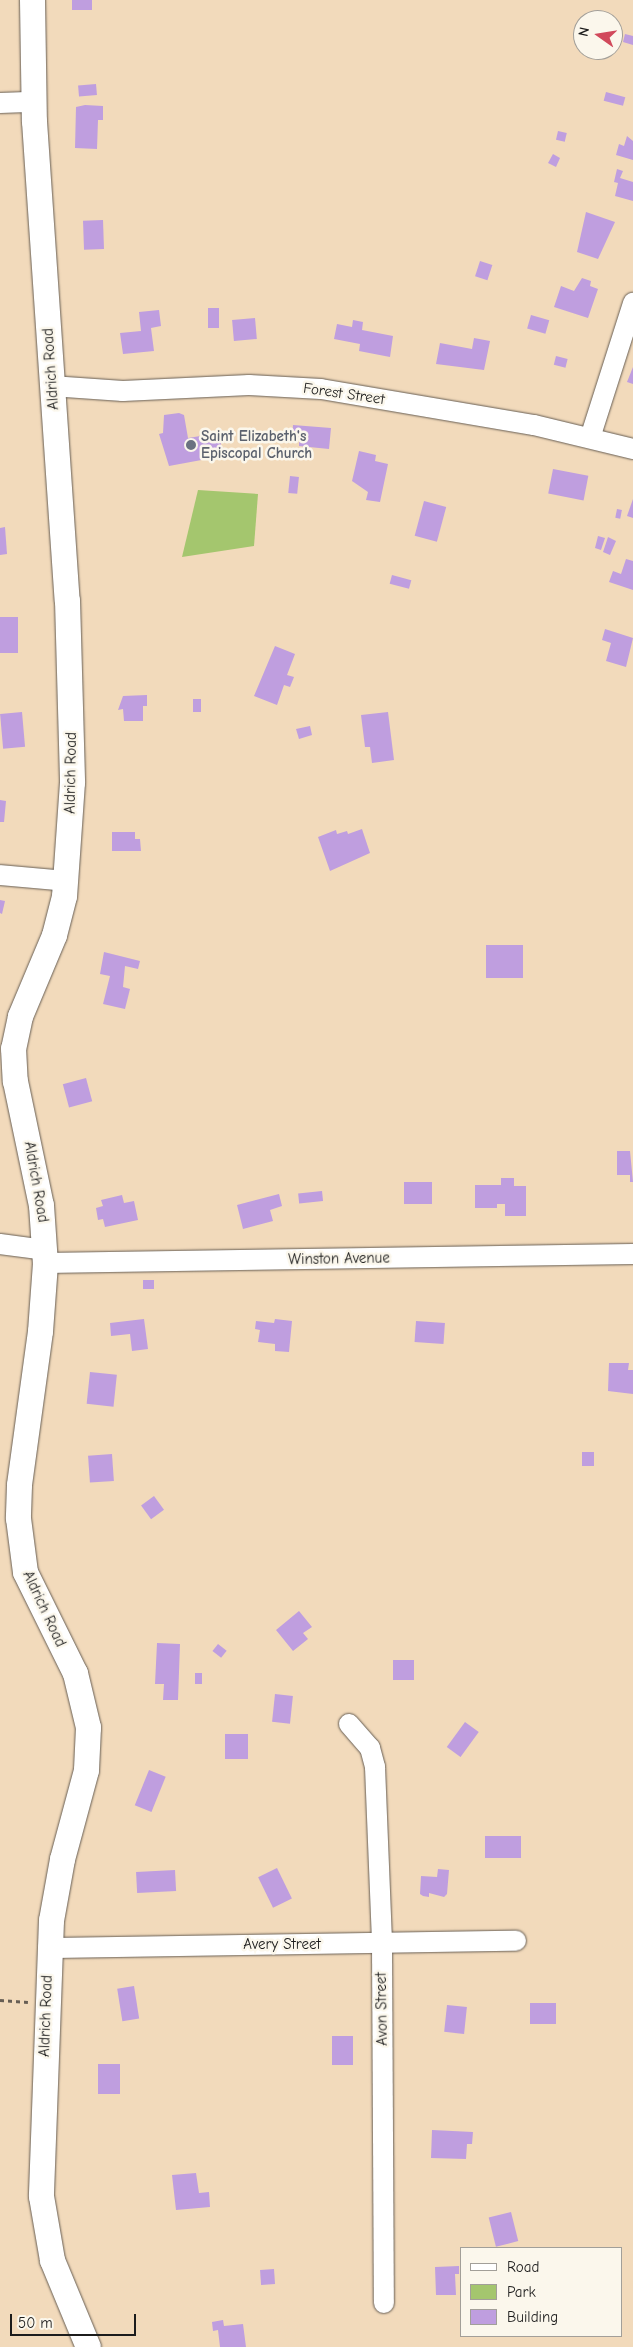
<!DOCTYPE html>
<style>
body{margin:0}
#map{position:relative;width:633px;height:2347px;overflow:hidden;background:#f2dabb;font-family:"Comic Neue",sans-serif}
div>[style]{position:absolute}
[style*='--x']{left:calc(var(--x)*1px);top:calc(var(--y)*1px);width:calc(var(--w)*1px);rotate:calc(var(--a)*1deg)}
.green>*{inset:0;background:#a4c66e}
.building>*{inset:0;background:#bf9edf;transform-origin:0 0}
.path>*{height:3px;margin-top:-1.5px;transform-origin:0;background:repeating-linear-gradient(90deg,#675e54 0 4px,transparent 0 8px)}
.roads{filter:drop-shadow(0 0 1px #675e54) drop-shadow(0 0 1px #675e54)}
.minor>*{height:20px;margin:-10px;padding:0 10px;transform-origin:10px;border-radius:10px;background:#fff}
.tertiary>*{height:25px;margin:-12.5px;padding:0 12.5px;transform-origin:12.5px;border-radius:12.5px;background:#fff}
.dots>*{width:14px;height:14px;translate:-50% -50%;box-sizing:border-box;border:2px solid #fbf7ec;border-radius:50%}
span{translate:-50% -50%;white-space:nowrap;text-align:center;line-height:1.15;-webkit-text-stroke:5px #fbf7ec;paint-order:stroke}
.street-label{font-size:15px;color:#1c1c1c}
.worship-label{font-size:15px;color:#5b616d;font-weight:700}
.left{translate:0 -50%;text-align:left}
.legend{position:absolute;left:460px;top:2247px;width:162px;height:90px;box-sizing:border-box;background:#fbf7ec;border:1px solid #a29f99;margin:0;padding:6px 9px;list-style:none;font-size:15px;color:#1c1c1c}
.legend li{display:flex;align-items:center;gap:10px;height:25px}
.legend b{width:25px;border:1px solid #a29f99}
.north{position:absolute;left:573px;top:10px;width:50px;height:50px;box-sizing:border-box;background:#fbf7ec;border:1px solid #a29f99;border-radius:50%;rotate:283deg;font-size:14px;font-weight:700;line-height:20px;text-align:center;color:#1c1c1c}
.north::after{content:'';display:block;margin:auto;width:18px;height:22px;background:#d1495b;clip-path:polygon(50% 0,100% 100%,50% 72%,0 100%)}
.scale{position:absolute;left:10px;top:2314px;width:126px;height:22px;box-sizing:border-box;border:2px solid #1c1c1c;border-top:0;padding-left:6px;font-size:15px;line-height:18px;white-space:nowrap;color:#1c1c1c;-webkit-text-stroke:4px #fbf7ec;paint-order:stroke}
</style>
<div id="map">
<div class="green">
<div style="clip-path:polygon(198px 490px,258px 494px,254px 546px,182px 557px)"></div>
</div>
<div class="building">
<div style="left:72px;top:0;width:20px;height:10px"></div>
<div style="clip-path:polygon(625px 34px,633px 36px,633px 45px,623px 42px)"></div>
<div style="left:96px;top:84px;width:11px;height:18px;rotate:85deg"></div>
<div style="left:606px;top:92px;width:20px;height:9px;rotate:15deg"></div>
<div style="clip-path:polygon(85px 105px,103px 106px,103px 120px,98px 120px,97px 149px,75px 148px,76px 107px)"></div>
<div style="left:558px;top:131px;width:9px;height:9px;rotate:13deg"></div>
<div style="clip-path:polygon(627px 136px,633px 141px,633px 160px,616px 155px,619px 144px,624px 146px)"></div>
<div style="clip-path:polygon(553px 154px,560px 158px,556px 167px,548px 163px)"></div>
<div style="clip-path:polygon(617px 169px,623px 171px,620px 178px,633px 182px,633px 201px,615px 196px,618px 183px,614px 182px)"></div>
<div style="clip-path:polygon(586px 212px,615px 222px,598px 259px,577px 252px)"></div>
<div style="left:103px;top:220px;width:29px;height:20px;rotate:88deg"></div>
<div style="left:480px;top:261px;width:13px;height:16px;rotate:18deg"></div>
<div style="clip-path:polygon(582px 278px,591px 281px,590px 286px,598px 289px,588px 318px,554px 307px,561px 286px,574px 291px)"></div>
<div style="left:219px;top:308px;width:20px;height:11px;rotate:90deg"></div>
<div style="clip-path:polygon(159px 310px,161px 326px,151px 328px,154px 351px,123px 354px,120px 333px,141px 331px,139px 312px)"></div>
<div style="left:531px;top:315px;width:19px;height:14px;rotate:16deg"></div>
<div style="left:255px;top:318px;width:21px;height:23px;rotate:85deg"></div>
<div style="clip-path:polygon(353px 320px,363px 322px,362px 330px,393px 336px,390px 357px,359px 351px,360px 344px,334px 339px,337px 324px,352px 327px)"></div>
<div style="clip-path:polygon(474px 338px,490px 341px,484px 370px,436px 364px,440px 343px,472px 349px)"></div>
<div style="left:556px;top:356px;width:12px;height:9px;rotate:14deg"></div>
<div style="clip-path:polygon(633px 367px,633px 384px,627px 382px)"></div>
<div style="clip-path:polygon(179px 413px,184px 415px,188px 438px,219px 433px,223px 456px,169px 466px,159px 434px,163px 433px,164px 415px)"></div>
<div style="clip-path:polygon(293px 425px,331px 428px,329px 449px,299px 446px,299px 439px,292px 438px)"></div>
<div style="clip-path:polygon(359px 451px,376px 455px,375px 461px,388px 464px,380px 502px,366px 500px,368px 492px,352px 481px)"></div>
<div style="left:553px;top:469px;width:36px;height:25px;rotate:11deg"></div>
<div style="left:290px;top:476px;width:9px;height:17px;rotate:6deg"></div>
<div style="clip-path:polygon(633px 499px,633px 518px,627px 516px)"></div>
<div style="left:424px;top:501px;width:23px;height:36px;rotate:15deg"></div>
<div style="left:617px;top:509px;width:5px;height:9px;rotate:11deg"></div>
<div style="clip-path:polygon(5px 527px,7px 554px,0 555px,0 528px)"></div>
<div style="clip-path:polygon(598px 536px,605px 538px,601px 550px,595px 548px)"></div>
<div style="clip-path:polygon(608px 537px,616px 541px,610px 555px,603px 552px)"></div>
<div style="clip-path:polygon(626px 559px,633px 561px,633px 590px,609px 582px,613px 571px,621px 574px)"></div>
<div style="left:392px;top:575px;width:20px;height:9px;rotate:15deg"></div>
<div style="left:0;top:617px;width:18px;height:36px"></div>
<div style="clip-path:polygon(605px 629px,633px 638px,626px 667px,606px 661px,611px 643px,602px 640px)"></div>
<div style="clip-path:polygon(275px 646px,295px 654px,287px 675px,294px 677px,290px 687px,284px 685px,277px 705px,254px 696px)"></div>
<div style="clip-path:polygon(147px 695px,147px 706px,143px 706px,143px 721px,124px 721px,123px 709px,118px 710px,123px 696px)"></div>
<div style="left:193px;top:699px;width:8px;height:13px"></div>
<div style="left:22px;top:712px;width:35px;height:22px;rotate:85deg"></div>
<div style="clip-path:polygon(388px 712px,394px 760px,372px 763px,370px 747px,365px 747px,361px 715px)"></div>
<div style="clip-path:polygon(310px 726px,312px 735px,299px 739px,296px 729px)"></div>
<div style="clip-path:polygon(0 800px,6px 801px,4px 822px,0 822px)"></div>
<div style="clip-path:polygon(362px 829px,370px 853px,330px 871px,318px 837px,336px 830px,337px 834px,347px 831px,348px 834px)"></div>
<div style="clip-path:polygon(112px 832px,135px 832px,135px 839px,140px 839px,141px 851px,112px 851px)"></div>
<div style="clip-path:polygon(0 900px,5px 901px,2px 914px,0 913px)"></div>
<div style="left:486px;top:945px;width:37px;height:33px"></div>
<div style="clip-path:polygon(104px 952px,140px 961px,138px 969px,125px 966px,123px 987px,130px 989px,125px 1009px,103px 1004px,110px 976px,100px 974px)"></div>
<div style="left:86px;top:1078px;width:24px;height:24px;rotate:75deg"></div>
<div style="clip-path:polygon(617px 1151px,630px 1151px,633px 1182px,630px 1182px,630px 1175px,617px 1175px)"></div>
<div style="clip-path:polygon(501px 1178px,514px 1178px,514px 1186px,526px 1186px,526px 1216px,505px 1216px,505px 1204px,497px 1204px,497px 1208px,475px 1208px,475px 1185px,501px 1185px)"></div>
<div style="left:404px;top:1182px;width:28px;height:22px"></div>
<div style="left:322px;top:1191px;width:10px;height:24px;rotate:84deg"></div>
<div style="clip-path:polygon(279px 1194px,282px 1206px,270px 1210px,273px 1221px,243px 1229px,237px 1205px)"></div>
<div style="clip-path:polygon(122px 1195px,124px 1203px,134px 1201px,138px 1220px,105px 1227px,103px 1219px,98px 1220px,96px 1208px,103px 1206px,101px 1200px)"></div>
<div style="left:143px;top:1280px;width:11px;height:9px"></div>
<div style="clip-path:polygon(144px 1319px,148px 1349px,132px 1351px,130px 1334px,111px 1336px,110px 1323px)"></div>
<div style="clip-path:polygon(275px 1319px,292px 1321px,289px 1352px,275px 1351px,275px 1344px,258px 1342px,260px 1330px,255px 1329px,256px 1321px,274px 1323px)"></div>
<div style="left:416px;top:1321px;width:29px;height:21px;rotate:4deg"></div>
<div style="clip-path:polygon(609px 1363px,629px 1363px,628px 1370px,633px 1370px,633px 1394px,608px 1391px)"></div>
<div style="left:90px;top:1372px;width:27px;height:32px;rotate:6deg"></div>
<div style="left:582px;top:1452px;width:12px;height:14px"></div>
<div style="left:112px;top:1454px;width:27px;height:24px;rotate:86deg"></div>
<div style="left:154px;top:1496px;width:17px;height:16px;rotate:54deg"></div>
<div style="clip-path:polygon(299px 1611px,312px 1627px,303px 1633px,308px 1639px,293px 1651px,276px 1630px)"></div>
<div style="clip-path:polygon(157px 1643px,180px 1644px,178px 1700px,163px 1700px,164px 1684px,155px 1684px)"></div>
<div style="left:218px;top:1644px;width:11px;height:9px;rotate:38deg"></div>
<div style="left:393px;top:1660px;width:21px;height:20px"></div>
<div style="left:195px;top:1673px;width:7px;height:11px"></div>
<div style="left:275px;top:1694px;width:18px;height:28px;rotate:6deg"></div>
<div style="left:465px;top:1722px;width:17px;height:31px;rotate:36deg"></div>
<div style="left:248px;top:1734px;width:25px;height:23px;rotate:90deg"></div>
<div style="left:149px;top:1770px;width:18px;height:38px;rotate:22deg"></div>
<div style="left:485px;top:1836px;width:36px;height:22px"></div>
<div style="left:277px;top:1868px;width:34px;height:21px;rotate:64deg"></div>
<div style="clip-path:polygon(438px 1869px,449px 1870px,447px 1894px,444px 1897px,429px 1893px,429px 1897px,423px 1896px,420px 1894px,421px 1876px,437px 1877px)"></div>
<div style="left:175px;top:1870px;width:21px;height:39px;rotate:87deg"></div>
<div style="left:134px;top:1986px;width:33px;height:17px;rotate:81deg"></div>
<div style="left:530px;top:2003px;width:26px;height:21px"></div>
<div style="left:447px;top:2005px;width:20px;height:27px;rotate:6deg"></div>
<div style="left:353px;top:2036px;width:29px;height:21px;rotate:90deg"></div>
<div style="left:98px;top:2064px;width:22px;height:30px"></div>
<div style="clip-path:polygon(432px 2130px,473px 2132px,472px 2144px,467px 2144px,466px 2159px,431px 2158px)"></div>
<div style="clip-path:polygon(196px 2173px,199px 2193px,209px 2192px,210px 2207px,176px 2210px,172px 2175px)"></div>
<div style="left:511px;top:2212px;width:30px;height:23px;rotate:76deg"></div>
<div style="clip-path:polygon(459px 2266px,459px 2274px,455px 2274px,456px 2295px,436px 2295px,435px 2267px)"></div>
<div style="left:274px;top:2269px;width:15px;height:14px;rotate:86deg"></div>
<div style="clip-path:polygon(223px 2320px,224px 2326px,243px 2324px,246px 2347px,220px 2347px,218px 2330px,213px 2331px,212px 2322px)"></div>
</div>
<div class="path">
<div style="--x:0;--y:2000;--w:28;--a:4"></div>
</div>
<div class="roads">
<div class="minor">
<div style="--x:0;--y:103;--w:34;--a:-2"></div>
<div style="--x:51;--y:386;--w:72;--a:4"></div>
<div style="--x:123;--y:391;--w:126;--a:-2.7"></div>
<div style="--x:249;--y:385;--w:72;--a:3.2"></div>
<div style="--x:321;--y:389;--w:216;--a:9.6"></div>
<div style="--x:534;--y:425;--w:102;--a:13.6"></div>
<div style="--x:590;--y:438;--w:142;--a:-72.3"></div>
<div style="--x:0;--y:875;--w:67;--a:5.1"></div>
<div style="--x:0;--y:1244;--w:45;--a:7.6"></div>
<div style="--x:45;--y:1263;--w:588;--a:-0.88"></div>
<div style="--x:349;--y:1724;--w:32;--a:49"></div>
<div style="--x:370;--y:1748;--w:20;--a:75"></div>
<div style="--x:375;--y:1767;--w:178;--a:87.7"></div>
<div style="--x:382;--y:1945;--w:358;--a:89.7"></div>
<div style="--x:48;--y:1948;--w:468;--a:-0.9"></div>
</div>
<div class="tertiary">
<div style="--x:32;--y:0;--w:121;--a:89.1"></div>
<div style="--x:34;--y:121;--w:480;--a:86.1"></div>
<div style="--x:67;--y:600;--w:182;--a:88.4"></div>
<div style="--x:72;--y:782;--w:114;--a:94"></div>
<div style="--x:64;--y:896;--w:40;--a:104.4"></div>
<div style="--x:54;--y:935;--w:88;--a:112.8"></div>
<div style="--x:20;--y:1016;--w:33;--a:102"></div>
<div style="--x:13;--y:1048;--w:33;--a:87"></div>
<div style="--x:15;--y:1081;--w:127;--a:78.2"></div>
<div style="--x:41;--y:1205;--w:58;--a:86.1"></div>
<div style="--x:45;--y:1263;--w:68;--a:94.2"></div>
<div style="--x:40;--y:1331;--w:155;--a:97.8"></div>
<div style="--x:19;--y:1485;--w:33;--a:92"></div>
<div style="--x:18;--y:1518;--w:54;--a:82.6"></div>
<div style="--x:25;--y:1572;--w:113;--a:63.7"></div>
<div style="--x:75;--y:1673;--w:56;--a:76.5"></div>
<div style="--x:88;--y:1727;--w:43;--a:92.7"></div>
<div style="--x:86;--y:1770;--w:92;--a:105.1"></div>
<div style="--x:62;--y:1859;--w:62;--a:100.2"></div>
<div style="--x:51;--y:1920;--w:276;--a:92.1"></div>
<div style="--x:41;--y:2196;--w:65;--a:80.2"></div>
<div style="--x:52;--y:2260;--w:94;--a:67.5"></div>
</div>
</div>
<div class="dots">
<div style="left:191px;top:445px;background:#6b7280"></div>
</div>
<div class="street-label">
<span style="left:51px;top:369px;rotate:-94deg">Aldrich Road</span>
<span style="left:344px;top:394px;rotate:8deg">Forest Street</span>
<span style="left:71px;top:773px;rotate:-89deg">Aldrich Road</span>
<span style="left:36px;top:1182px;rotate:80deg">Aldrich Road</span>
<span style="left:339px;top:1259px;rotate:-1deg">Winston Avenue</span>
<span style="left:44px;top:1609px;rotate:65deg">Aldrich Road</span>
<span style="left:282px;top:1945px">Avery Street</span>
<span style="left:382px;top:2009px;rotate:-91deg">Avon Street</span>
<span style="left:46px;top:2016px;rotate:-88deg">Aldrich Road</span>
</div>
<div class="worship-label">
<span class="left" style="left:201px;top:445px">Saint Elizabeth's<br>Episcopal Church</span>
</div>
<ul class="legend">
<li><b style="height:6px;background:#fff"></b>Road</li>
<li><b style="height:14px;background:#a4c66e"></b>Park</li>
<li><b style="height:14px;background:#bf9edf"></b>Building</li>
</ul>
<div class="north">N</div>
<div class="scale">50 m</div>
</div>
